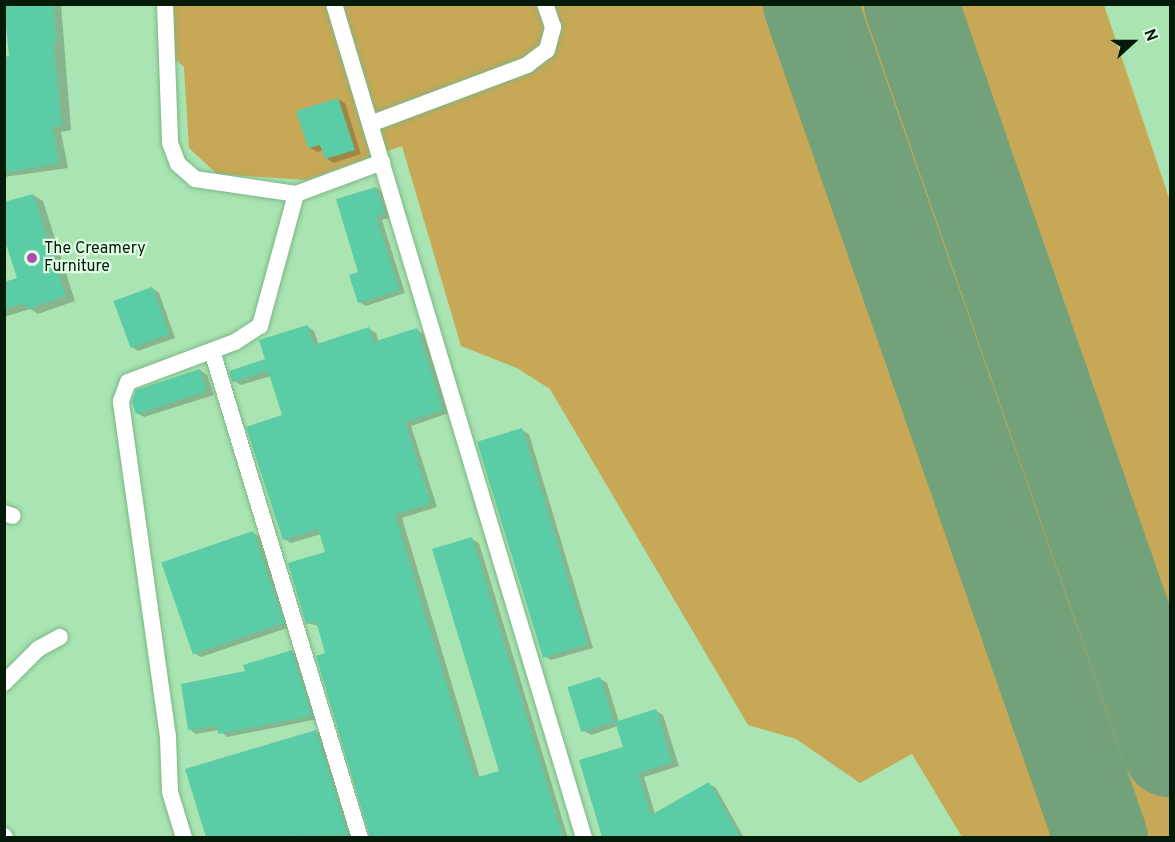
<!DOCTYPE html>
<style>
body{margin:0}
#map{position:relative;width:1175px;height:842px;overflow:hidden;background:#a9e4b2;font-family:Overpass,sans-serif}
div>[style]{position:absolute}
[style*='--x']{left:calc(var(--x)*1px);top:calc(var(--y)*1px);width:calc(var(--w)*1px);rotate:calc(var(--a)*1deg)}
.green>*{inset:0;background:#c7a856}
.shadow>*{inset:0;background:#0003}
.runway>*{height:94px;margin:-47px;padding:0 47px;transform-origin:47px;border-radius:47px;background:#72a17a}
.building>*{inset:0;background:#5acda7;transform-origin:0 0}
.roads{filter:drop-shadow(0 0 2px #7cb685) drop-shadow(0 0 2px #7cb685)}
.minor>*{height:16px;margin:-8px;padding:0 8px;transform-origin:8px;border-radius:8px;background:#fff}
.dots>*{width:16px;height:16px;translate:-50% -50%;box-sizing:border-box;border:3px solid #e0fde3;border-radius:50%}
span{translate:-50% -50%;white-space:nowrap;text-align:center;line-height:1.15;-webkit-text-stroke:4.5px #e0fde3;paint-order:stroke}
.poi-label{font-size:16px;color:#041b09}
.left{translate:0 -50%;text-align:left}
.frame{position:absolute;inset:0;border:6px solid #041b09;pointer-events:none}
.north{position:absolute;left:1103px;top:12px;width:60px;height:60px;-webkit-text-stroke:4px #e0fde3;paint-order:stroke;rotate:69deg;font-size:16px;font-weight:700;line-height:24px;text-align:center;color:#041b09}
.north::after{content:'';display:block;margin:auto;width:21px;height:27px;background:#041b09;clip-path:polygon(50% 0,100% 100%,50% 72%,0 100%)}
</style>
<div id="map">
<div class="green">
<div style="clip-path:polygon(172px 5px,1104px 5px,1170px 201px,1170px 837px,962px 837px,912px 754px,860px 783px,796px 739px,748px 725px,550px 389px,517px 368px,461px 346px,402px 146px,306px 180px,217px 174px,189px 148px,184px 67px,175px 59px)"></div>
</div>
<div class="shadow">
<div style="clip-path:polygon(4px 4px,61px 4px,71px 130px,61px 132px,68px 168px,4px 177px,4px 58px,11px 57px)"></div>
<div style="clip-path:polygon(338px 99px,345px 103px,361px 154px,333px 163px,326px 158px,323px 150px,317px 152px,309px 147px)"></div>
<div style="clip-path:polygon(376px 188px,383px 192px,391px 217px,382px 220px,405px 293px,366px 306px,359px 302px,360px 273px)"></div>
<div style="clip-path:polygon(33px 195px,43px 201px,75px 301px,38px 314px,30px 309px,4px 317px,4px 284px,19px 279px)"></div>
<div style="clip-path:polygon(152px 288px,159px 293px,175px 338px,138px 351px,131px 346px)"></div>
<div style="clip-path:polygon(307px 326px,314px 331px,319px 345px,369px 329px,376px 333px,379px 342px,417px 330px,424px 334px,449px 413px,411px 426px,437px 507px,402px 518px,480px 778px,500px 772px,471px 539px,479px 543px,568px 838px,371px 838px,318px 657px,327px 654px,319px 626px,307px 623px,327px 553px,321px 534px,291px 543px,284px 539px,283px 416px,271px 376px,241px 385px,234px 381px,267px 360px)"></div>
<div style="clip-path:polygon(200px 370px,207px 375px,214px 395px,144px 417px,137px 413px)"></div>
<div style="clip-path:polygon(522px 430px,529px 434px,593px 648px,551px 660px,544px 656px)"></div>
<div style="clip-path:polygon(253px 533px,260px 537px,290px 627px,201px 657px,194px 653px)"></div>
<div style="clip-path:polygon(292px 652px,299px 656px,318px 719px,227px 737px,219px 730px,196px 734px,189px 729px)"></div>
<div style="clip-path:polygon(599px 678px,607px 683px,619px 722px,656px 711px,663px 715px,679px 766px,644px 777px,655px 814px,709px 784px,716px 788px,744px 838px,607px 838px,600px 824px,625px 748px,618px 726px,591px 735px,584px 731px)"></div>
<div style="clip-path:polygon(316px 731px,323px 736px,354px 838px,208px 838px,187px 770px)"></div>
</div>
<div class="runway">
<div style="--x:810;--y:4;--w:883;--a:70.77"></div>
<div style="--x:911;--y:4;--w:790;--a:70.85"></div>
</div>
<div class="building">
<div style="clip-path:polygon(4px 4px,53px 4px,57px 43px,53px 43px,62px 126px,52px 127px,59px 163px,4px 173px,4px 57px,9px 56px)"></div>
<div style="clip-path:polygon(338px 98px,355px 150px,325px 159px,320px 145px,308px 148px,296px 111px)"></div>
<div style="clip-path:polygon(376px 187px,385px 213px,376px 216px,399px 290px,358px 303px,349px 275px,358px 272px,336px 199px)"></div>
<div style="clip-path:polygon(33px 194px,66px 296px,27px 309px,25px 303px,4px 309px,4px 282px,17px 278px,4px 238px,4px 202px)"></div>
<div style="left:152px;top:287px;width:50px;height:41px;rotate:70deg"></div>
<div style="clip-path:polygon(307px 325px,314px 345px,369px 327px,373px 342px,417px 328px,443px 410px,405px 422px,431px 503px,395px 515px,475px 778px,499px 771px,432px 549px,472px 537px,563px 837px,370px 837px,316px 656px,325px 653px,316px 621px,306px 624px,288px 563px,325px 552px,318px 529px,283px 540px,252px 445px,246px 427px,282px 415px,268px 371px,232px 382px,229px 371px,265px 359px,259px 340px)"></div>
<div style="clip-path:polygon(200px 369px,207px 391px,136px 414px,132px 402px,136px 390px)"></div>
<div style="left:522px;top:428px;width:226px;height:47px;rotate:73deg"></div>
<div style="left:253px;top:531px;width:97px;height:97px;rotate:71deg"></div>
<div style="clip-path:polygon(292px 650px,312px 716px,218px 734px,217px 726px,188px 730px,181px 684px,245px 671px,243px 665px)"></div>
<div style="left:600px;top:677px;width:47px;height:34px;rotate:73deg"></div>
<div style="clip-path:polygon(656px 709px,672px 762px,638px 773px,651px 815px,709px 782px,740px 837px,602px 837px,579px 760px,623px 747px,615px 722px)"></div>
<div style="clip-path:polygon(316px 730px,348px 835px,206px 837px,185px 769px)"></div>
</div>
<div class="roads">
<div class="minor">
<div style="--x:165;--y:4;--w:139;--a:87.9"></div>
<div style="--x:170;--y:143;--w:22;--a:69"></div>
<div style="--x:178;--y:164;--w:23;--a:41"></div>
<div style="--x:195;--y:179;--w:102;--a:8.4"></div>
<div style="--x:296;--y:194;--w:92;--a:-20.4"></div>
<div style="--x:334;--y:4;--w:871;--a:73.31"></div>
<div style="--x:370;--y:124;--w:168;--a:-20.6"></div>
<div style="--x:527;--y:65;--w:25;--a:-37"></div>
<div style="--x:547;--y:50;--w:24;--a:-75"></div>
<div style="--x:553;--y:27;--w:24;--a:-109"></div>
<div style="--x:212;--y:351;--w:509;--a:73.1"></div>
<div style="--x:4;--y:513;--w:9;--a:18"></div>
<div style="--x:4;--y:683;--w:48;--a:-45"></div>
<div style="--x:38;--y:649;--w:25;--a:-29"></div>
<div style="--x:4;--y:836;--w:2;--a:63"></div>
<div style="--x:184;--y:838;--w:48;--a:-106.9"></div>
<div style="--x:170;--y:792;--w:55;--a:-92.1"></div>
<div style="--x:168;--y:737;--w:339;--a:-98"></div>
<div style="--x:121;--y:401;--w:20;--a:-70"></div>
<div style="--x:128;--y:382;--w:114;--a:-20.5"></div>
<div style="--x:235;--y:342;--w:30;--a:-33"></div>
<div style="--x:260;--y:326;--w:137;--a:-74.7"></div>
</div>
</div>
<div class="dots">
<div style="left:32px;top:258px;background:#b04aae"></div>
</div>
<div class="poi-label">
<span class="left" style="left:44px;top:258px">The Creamery<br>Furniture</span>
</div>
<div class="frame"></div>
<div class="north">N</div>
</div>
